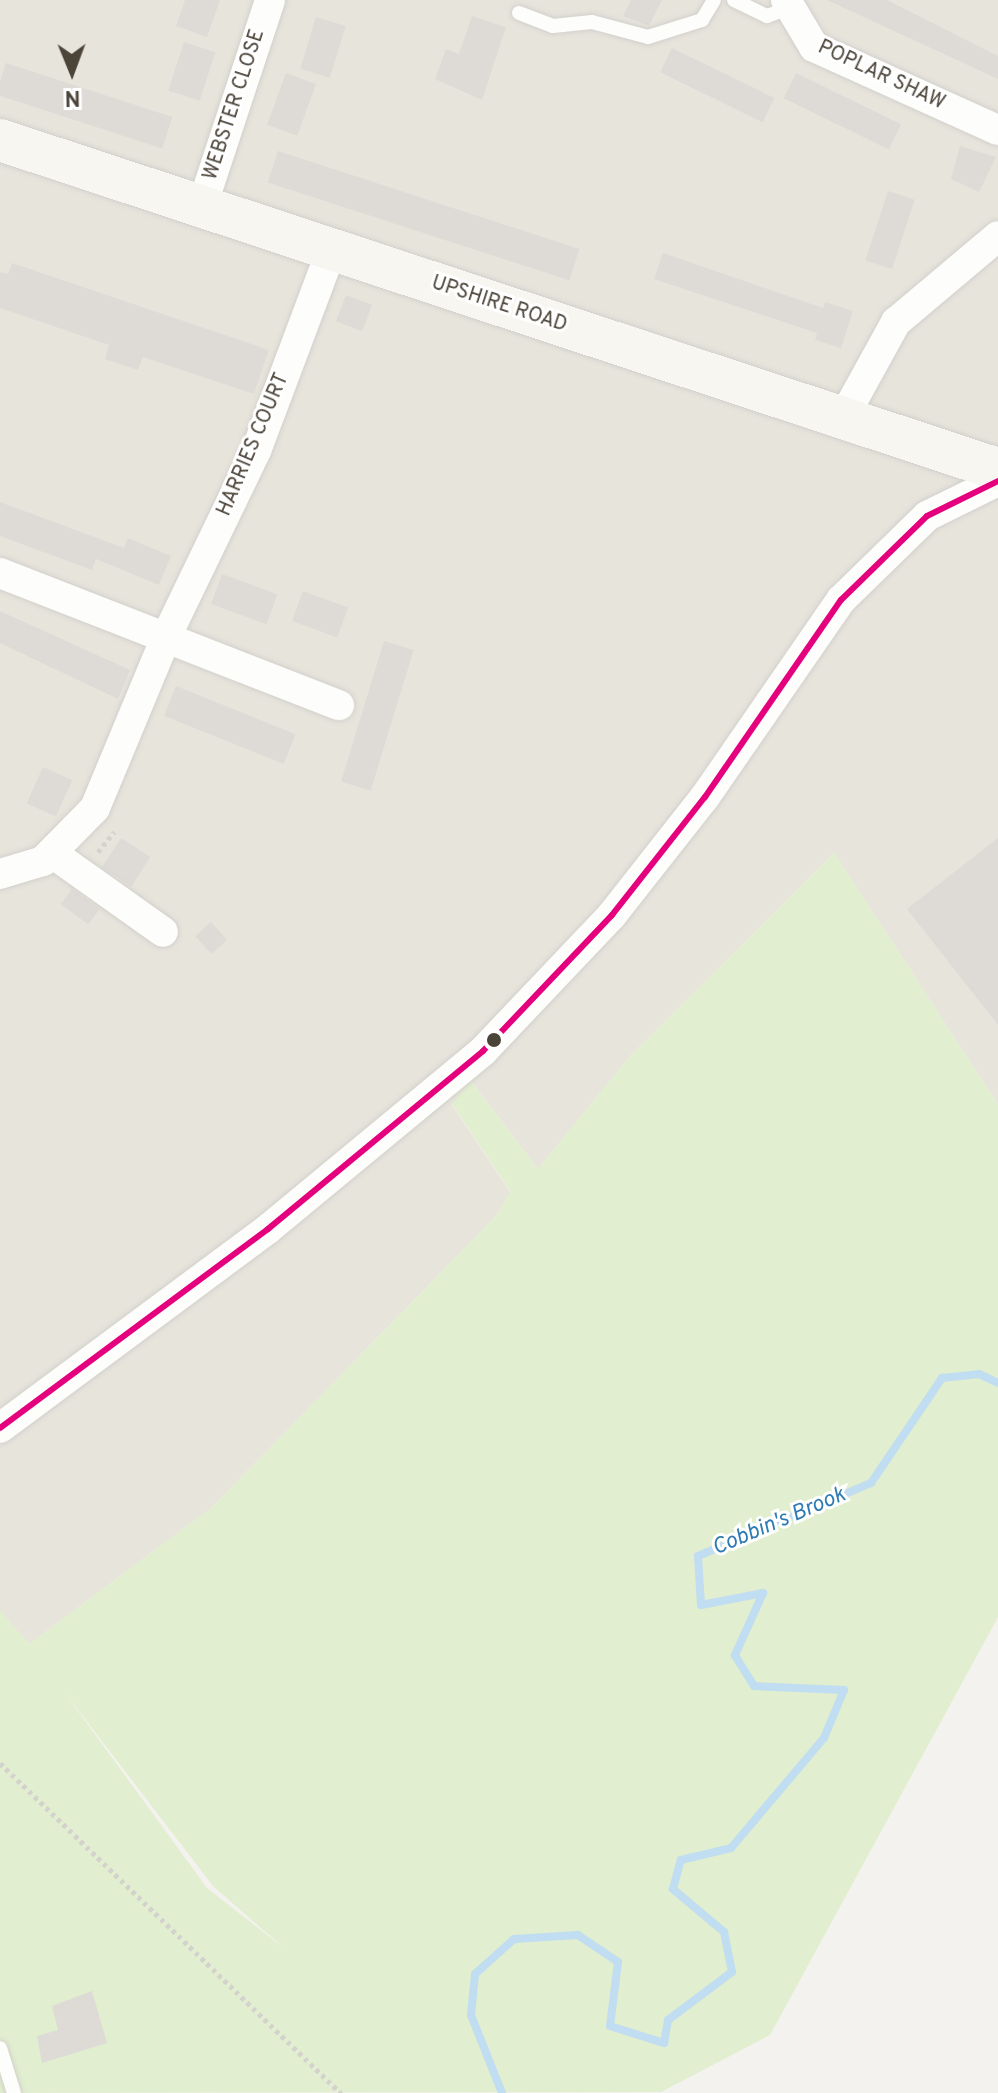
<!DOCTYPE html>
<style>
body{margin:0}
#map{position:relative;width:998px;height:2093px;overflow:hidden;background:#f4f2ee;font-family:Overpass,sans-serif}
div>[style]{position:absolute}
[style*='--x']{left:calc(var(--x)*1px);top:calc(var(--y)*1px);width:calc(var(--w)*1px);rotate:calc(var(--a)*1deg)}
.residential>*{inset:0;background:#e7e4dc}
.green>*{inset:0;background:#e1eecf}
.stream>*{height:8px;margin:-4px;padding:0 4px;transform-origin:4px;border-radius:4px;background:#c0ddf1}
.building>*{inset:0;background:#dedbd6;transform-origin:0 0}
.path>*{height:5px;margin-top:-2.5px;transform-origin:0;background:repeating-linear-gradient(90deg,#d3d2cc 0 4px,transparent 0 8px)}
.roads{filter:drop-shadow(0 0 2px #d2d0cb) drop-shadow(0 0 2px #d2d0cb)}
.lane>*{height:14px;margin:-7px;padding:0 7px;transform-origin:7px;border-radius:7px;background:#fdfdfc}
.street>*{height:30px;margin:-15px;padding:0 15px;transform-origin:15px;border-radius:15px;background:#fdfdfc}
.secondary>*{height:42px;margin:-21px;padding:0 21px;transform-origin:21px;border-radius:21px;background:#f7f6f1}
.bus-1>*{height:6px;margin:-3px;padding:0 3px;transform-origin:3px;border-radius:3px;background:#e5007d}
.dots>*{width:22px;height:22px;translate:-50% -50%;box-sizing:border-box;border:4px solid #fff;border-radius:50%}
span{translate:-50% -50%;white-space:nowrap;text-align:center;line-height:1.15;-webkit-text-stroke:6px #fff;paint-order:stroke}
.street-label{font-size:20px;color:#4b4439}
.water-label{font-size:22px;color:#2e7ab2;font-style:italic}
.north{position:absolute;left:32px;top:32px;width:80px;height:80px;-webkit-text-stroke:6px #fff;paint-order:stroke;rotate:179deg;font-size:22px;font-weight:700;line-height:32px;text-align:center;color:#4b4439}
.north::after{content:'';display:block;margin:auto;width:28px;height:36px;background:#4b4439;clip-path:polygon(50% 0,100% 100%,50% 72%,0 100%)}
</style>
<div id="map">
<div class="residential">
<div style="clip-path:polygon(0 0,998px 0,998px 1104px,834px 853px,630px 1056px,538px 1169px,471px 1081px,452px 1105px,510px 1192px,496px 1216px,210px 1509px,29px 1644px,0 1611px)"></div>
</div>
<div class="green">
<div style="clip-path:polygon(evenodd,834px 853px,998px 1104px,998px 1617px,770px 2035px,661px 2092px,0 2093px,0 1610px,29px 1644px,210px 1509px,496px 1216px,510px 1191px,452px 1104px,470px 1080px,538px 1169px,630px 1056px,834px 853px,62px 1689px,213px 1886px,285px 1949px,207px 1888px,62px 1689px)"></div>
</div>
<div class="stream">
<div style="--x:502;--y:2093;--w:84;--a:-111.7"></div>
<div style="--x:471;--y:2015;--w:41;--a:-84.4"></div>
<div style="--x:475;--y:1974;--w:52;--a:-41.9"></div>
<div style="--x:514;--y:1939;--w:64;--a:-3.6"></div>
<div style="--x:578;--y:1935;--w:48;--a:34"></div>
<div style="--x:618;--y:1962;--w:64;--a:97.1"></div>
<div style="--x:610;--y:2026;--w:57;--a:17.5"></div>
<div style="--x:664;--y:2043;--w:23;--a:-80"></div>
<div style="--x:668;--y:2020;--w:80;--a:-36.9"></div>
<div style="--x:732;--y:1972;--w:41;--a:-101.3"></div>
<div style="--x:724;--y:1932;--w:67;--a:-139.9"></div>
<div style="--x:673;--y:1889;--w:30;--a:-75"></div>
<div style="--x:681;--y:1860;--w:51;--a:-13.5"></div>
<div style="--x:731;--y:1848;--w:144;--a:-49.8"></div>
<div style="--x:824;--y:1738;--w:52;--a:-67.4"></div>
<div style="--x:844;--y:1690;--w:90;--a:-177.5"></div>
<div style="--x:754;--y:1686;--w:36;--a:-122"></div>
<div style="--x:735;--y:1655;--w:68;--a:-65.7"></div>
<div style="--x:763;--y:1593;--w:63;--a:169"></div>
<div style="--x:701;--y:1605;--w:49;--a:-93.5"></div>
<div style="--x:698;--y:1556;--w:188;--a:-22.9"></div>
<div style="--x:871;--y:1483;--w:127;--a:-55.9"></div>
<div style="--x:942;--y:1378;--w:37;--a:-6"></div>
<div style="--x:979;--y:1374;--w:21;--a:25"></div>
</div>
<div class="building">
<div style="clip-path:polygon(185px 0,220px 0,207px 37px,176px 26px)"></div>
<div style="clip-path:polygon(631px 0,662px 0,649px 26px,623px 16px)"></div>
<div style="clip-path:polygon(827px 0,887px 0,998px 56px,998px 79px)"></div>
<div style="clip-path:polygon(472px 16px,506px 27px,482px 100px,435px 79px,446px 49px,459px 54px)"></div>
<div style="left:316px;top:17px;width:31px;height:54px;rotate:17deg"></div>
<div style="left:184px;top:42px;width:33px;height:51px;rotate:18deg"></div>
<div style="left:672px;top:48px;width:114px;height:27px;rotate:26deg"></div>
<div style="left:6px;top:63px;width:175px;height:33px;rotate:18deg"></div>
<div style="left:286px;top:73px;width:32px;height:55px;rotate:20deg"></div>
<div style="left:796px;top:73px;width:117px;height:28px;rotate:26deg"></div>
<div style="clip-path:polygon(960px 146px,996px 157px,979px 192px,951px 179px)"></div>
<div style="left:278px;top:151px;width:317px;height:33px;rotate:18deg"></div>
<div style="left:888px;top:191px;width:28px;height:73px;rotate:18deg"></div>
<div style="clip-path:polygon(663px 253px,823px 308px,825px 302px,853px 311px,841px 348px,815px 340px,817px 333px,654px 279px)"></div>
<div style="clip-path:polygon(12px 263px,269px 350px,254px 394px,143px 357px,138px 370px,105px 359px,109px 345px,0 308px,0 272px,8px 274px)"></div>
<div style="left:346px;top:295px;width:28px;height:28px;rotate:21deg"></div>
<div style="clip-path:polygon(0 502px,124px 548px,128px 538px,171px 556px,159px 585px,96px 559px,92px 570px,0 536px)"></div>
<div style="left:222px;top:574px;width:59px;height:32px;rotate:20deg"></div>
<div style="left:303px;top:591px;width:48px;height:32px;rotate:20deg"></div>
<div style="clip-path:polygon(0 611px,130px 670px,118px 699px,0 643px)"></div>
<div style="left:384px;top:641px;width:31px;height:147px;rotate:17deg"></div>
<div style="left:176px;top:686px;width:129px;height:32px;rotate:22deg"></div>
<div style="left:43px;top:767px;width:32px;height:40px;rotate:24deg"></div>
<div style="left:121px;top:838px;width:35px;height:35px;rotate:33deg"></div>
<div style="clip-path:polygon(998px 838px,998px 1025px,907px 909px)"></div>
<div style="left:72px;top:889px;width:34px;height:19px;rotate:36deg"></div>
<div style="left:211px;top:922px;width:24px;height:21px;rotate:48deg"></div>
<div style="clip-path:polygon(92px 1991px,107px 2043px,42px 2063px,37px 2036px,58px 2030px,52px 2006px)"></div>
</div>
<div class="path">
<div style="--x:98;--y:852;--w:26;--a:-51"></div>
<div style="--x:0;--y:1763;--w:475;--a:44.1"></div>
</div>
<div class="roads">
<div class="lane">
<div style="--x:734;--y:0;--w:37;--a:26"></div>
<div style="--x:767;--y:16;--w:23;--a:-20"></div>
<div style="--x:519;--y:13;--w:36;--a:21"></div>
<div style="--x:553;--y:26;--w:39;--a:-6"></div>
<div style="--x:592;--y:22;--w:58;--a:15"></div>
<div style="--x:648;--y:37;--w:57;--a:-17.5"></div>
<div style="--x:702;--y:20;--w:23;--a:-59"></div>
<div style="--x:0;--y:2048;--w:47;--a:72.7"></div>
</div>
<div class="street">
<div style="--x:786;--y:0;--w:55;--a:59.2"></div>
<div style="--x:814;--y:47;--w:202;--a:24.3"></div>
<div style="--x:201;--y:209;--w:220;--a:-71.7"></div>
<div style="--x:843;--y:418;--w:110;--a:-61.1"></div>
<div style="--x:896;--y:322;--w:133;--a:-40.1"></div>
<div style="--x:0;--y:573;--w:364;--a:21.3"></div>
<div style="--x:52;--y:853;--w:136;--a:35.4"></div>
<div style="--x:0;--y:874;--w:45;--a:-16.8"></div>
<div style="--x:43;--y:861;--w:74;--a:-45.5"></div>
<div style="--x:95;--y:808;--w:187;--a:-67.4"></div>
<div style="--x:167;--y:635;--w:204;--a:-64.2"></div>
<div style="--x:256;--y:451;--w:214;--a:-69.4"></div>
<div style="--x:0;--y:1428;--w:334;--a:-36.6"></div>
<div style="--x:268;--y:1229;--w:279;--a:-39.6"></div>
<div style="--x:483;--y:1051;--w:187;--a:-46.5"></div>
<div style="--x:612;--y:915;--w:150;--a:-51.8"></div>
<div style="--x:705;--y:797;--w:239;--a:-55.4"></div>
<div style="--x:841;--y:600;--w:120;--a:-44.3"></div>
<div style="--x:927;--y:516;--w:79;--a:-26.2"></div>
</div>
<div class="secondary">
<div style="--x:0;--y:140;--w:1051;--a:18.25"></div>
</div>
</div>
<div class="bus-1">
<div style="--x:0;--y:1428;--w:334;--a:-36.6"></div>
<div style="--x:268;--y:1229;--w:279;--a:-39.6"></div>
<div style="--x:483;--y:1051;--w:187;--a:-46.5"></div>
<div style="--x:612;--y:915;--w:150;--a:-51.8"></div>
<div style="--x:705;--y:797;--w:239;--a:-55.4"></div>
<div style="--x:841;--y:600;--w:120;--a:-44.3"></div>
<div style="--x:927;--y:516;--w:79;--a:-26.2"></div>
</div>
<div class="dots">
<div style="left:494px;top:1040px;background:#4b4439"></div>
</div>
<div class="street-label">
<span style="left:881px;top:76px;rotate:25deg">POPLAR SHAW</span>
<span style="left:235px;top:105px;rotate:-72deg">WEBSTER CLOSE</span>
<span style="left:499px;top:305px;rotate:18deg">UPSHIRE ROAD</span>
<span style="left:254px;top:445px;rotate:-67deg">HARRIES COURT</span>
</div>
<div class="water-label">
<span style="left:779px;top:1522px;rotate:-23deg">Cobbin's Brook</span>
</div>
<div class="north">N</div>
</div>
